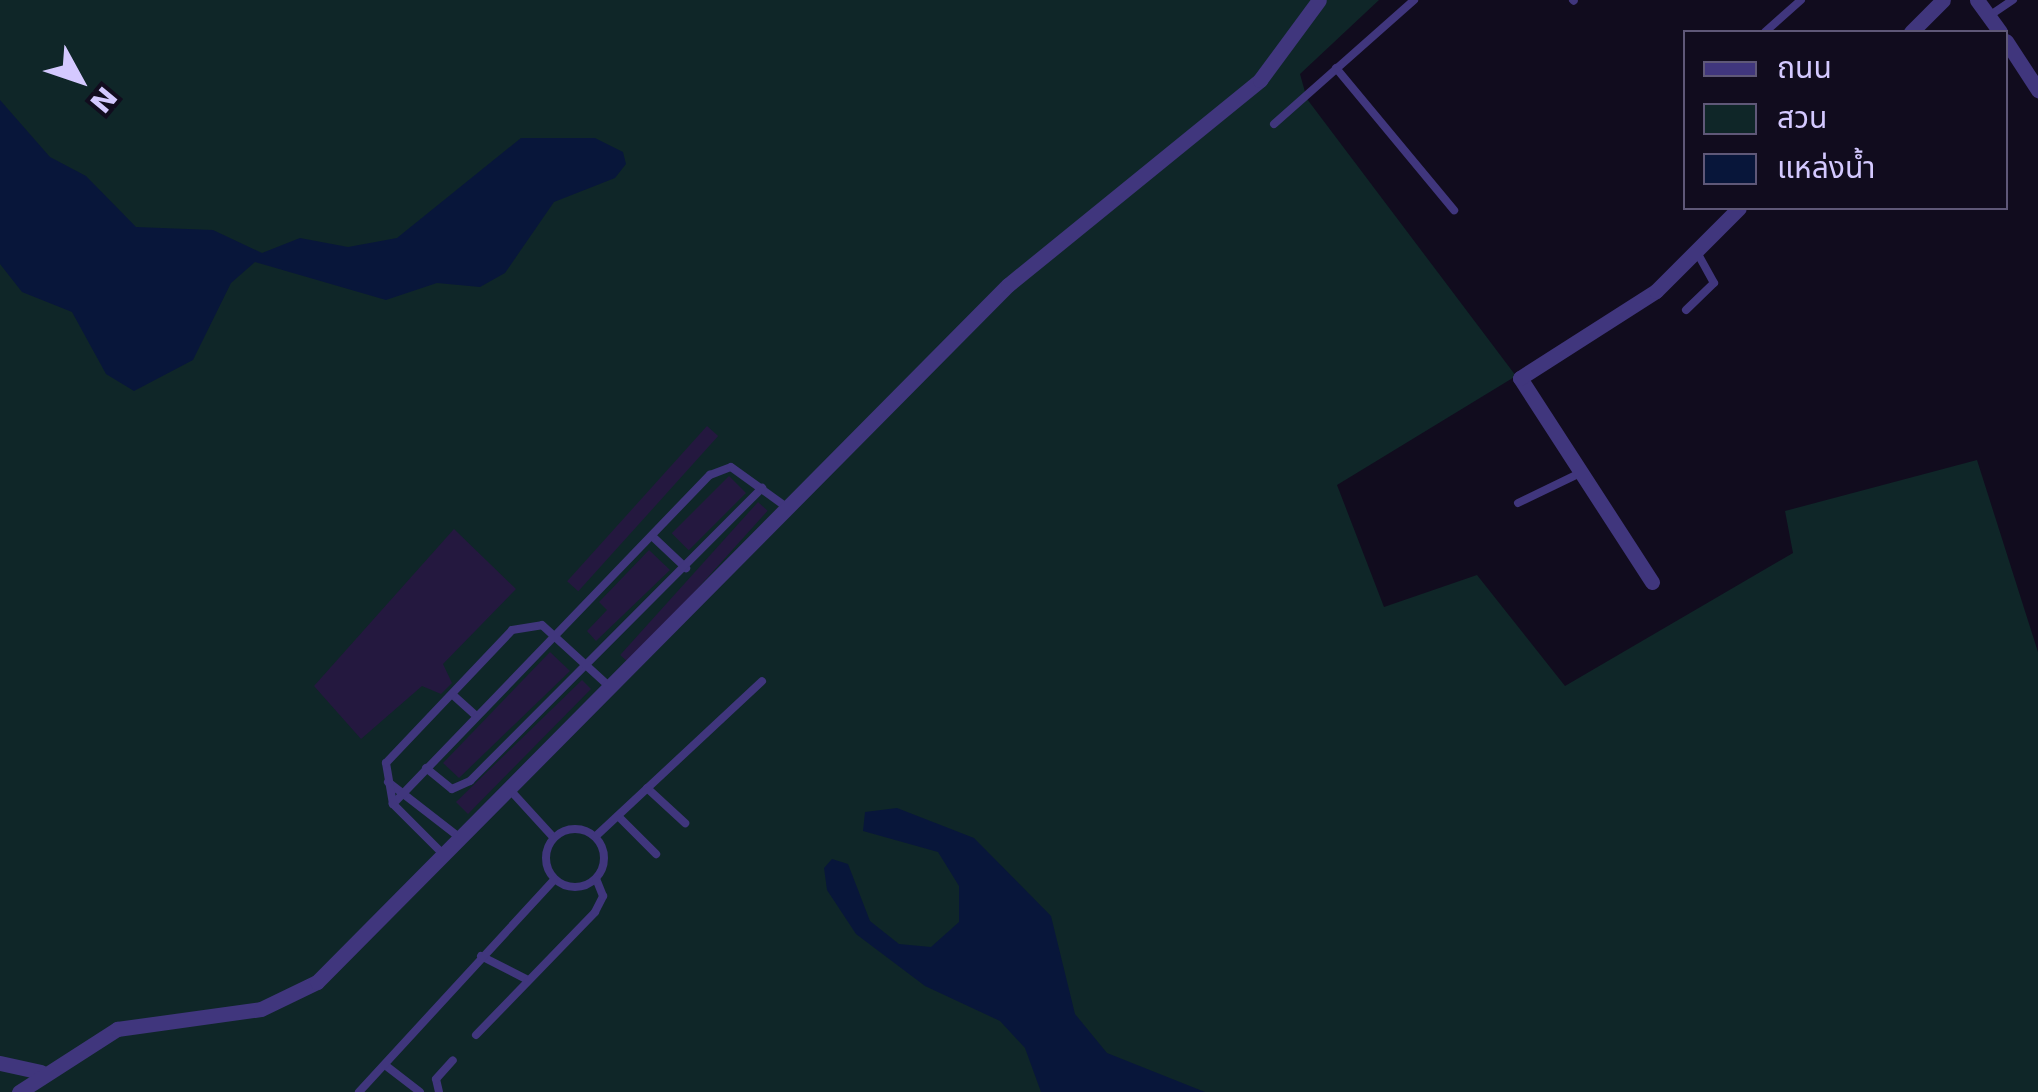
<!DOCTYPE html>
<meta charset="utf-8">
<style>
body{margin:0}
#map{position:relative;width:2038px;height:1092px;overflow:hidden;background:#110c1e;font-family:"DejaVu Sans","Noto Sans Thai",sans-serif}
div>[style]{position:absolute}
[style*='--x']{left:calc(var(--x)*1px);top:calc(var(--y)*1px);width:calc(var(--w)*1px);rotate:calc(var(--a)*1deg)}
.green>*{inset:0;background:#0f2628}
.water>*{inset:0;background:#08163a}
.building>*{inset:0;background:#24183f;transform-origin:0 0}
.service>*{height:8px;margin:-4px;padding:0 4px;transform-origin:4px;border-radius:4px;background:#40367d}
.service>.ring{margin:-4px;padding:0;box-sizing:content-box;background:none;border:8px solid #40367d;border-radius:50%}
.minor>*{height:15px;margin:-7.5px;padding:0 7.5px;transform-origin:7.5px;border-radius:7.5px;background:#40367d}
span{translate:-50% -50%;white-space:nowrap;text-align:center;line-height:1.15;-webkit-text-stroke:8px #110c1e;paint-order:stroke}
.legend{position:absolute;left:1683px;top:30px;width:325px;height:180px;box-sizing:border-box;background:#110c1e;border:2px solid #5f5878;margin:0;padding:12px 18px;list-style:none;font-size:30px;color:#d4c9ff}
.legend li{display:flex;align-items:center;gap:20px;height:50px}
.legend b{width:50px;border:2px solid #5f5878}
.north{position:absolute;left:30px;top:30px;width:100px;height:100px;-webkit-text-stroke:8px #110c1e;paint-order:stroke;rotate:130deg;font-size:28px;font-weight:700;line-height:40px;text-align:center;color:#d4c9ff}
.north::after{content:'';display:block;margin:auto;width:35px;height:45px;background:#d4c9ff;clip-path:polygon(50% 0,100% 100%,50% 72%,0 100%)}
</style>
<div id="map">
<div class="green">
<div style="clip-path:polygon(0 0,1379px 0,1300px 74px,1307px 99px,1516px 376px,1337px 485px,1384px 607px,1477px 575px,1565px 686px,1793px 553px,1785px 511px,1977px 460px,2038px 652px,2038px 1092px,0 1092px)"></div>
</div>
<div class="water">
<div style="clip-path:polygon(0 100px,50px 157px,86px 176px,136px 227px,213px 230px,262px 253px,300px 238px,348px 247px,397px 238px,521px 138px,595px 138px,623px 152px,626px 164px,615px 178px,554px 202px,505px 273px,480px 287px,437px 283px,386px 300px,255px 262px,231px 283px,193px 360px,134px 391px,106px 374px,72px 312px,22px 292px,0 264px)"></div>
<div style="clip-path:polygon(897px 808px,974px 838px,1051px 916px,1075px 1014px,1107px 1053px,1205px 1092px,1041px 1092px,1025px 1048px,1000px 1021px,925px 986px,856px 934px,827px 890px,824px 868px,832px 859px,848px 864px,870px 921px,899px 944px,931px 947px,959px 922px,959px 886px,938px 852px,863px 831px,865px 812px)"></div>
</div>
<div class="building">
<div style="left:707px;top:426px;width:15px;height:209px;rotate:42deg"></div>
<div style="left:729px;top:476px;width:24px;height:81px;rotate:45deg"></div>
<div style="left:758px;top:502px;width:13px;height:206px;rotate:42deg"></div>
<div style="clip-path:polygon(454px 529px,516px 589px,443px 664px,452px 683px,441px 694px,422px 686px,361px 739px,314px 686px)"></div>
<div style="clip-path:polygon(649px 550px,670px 570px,596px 641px,587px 631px,607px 610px,599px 602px)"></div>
<div style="clip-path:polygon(550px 652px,570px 671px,459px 778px,443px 763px)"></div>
<div style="clip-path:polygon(582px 680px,591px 689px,468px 814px,456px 802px)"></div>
</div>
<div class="service">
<div style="--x:1573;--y:0;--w:1;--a:45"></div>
<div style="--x:1989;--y:16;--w:29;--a:-34"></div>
<div style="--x:1765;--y:32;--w:48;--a:-41.6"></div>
<div style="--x:1336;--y:68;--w:185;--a:50.3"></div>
<div style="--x:1274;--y:124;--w:187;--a:-41.5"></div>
<div style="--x:1686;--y:310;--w:39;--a:-44"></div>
<div style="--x:1714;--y:283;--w:35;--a:-119"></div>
<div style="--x:1518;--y:503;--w:67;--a:-25.8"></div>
<div style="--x:652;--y:536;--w:47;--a:43.3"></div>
<div style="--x:453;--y:695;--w:31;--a:42"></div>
<div style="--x:426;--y:768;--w:33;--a:39"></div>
<div style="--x:452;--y:789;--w:20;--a:-24"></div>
<div style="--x:470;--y:781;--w:414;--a:-45.1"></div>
<div style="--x:388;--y:782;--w:90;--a:37.8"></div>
<div style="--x:647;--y:788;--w:52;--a:42.6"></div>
<div style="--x:511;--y:791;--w:62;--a:47.6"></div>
<div style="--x:393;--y:804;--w:457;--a:-46.1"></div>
<div style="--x:710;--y:475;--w:22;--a:-21"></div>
<div style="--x:731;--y:467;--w:67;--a:35.8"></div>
<div style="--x:618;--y:816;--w:54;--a:45"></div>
<div class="ring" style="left:546px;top:829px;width:50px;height:50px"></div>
<div style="--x:596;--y:836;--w:227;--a:-43"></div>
<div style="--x:445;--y:856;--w:74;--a:-135"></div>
<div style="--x:393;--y:804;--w:42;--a:-99.7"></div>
<div style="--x:386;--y:763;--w:183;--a:-46.5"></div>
<div style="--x:512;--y:630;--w:30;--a:-9"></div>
<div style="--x:542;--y:625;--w:93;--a:42.4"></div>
<div style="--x:481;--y:956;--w:53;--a:27.1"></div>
<div style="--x:476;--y:1035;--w:171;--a:-45.9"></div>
<div style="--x:595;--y:912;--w:18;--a:-63"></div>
<div style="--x:603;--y:896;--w:18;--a:-112"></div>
<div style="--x:385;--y:1065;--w:44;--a:37.6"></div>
<div style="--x:359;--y:1092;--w:288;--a:-47.4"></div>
<div style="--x:439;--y:1092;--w:13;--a:-103"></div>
<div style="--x:436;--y:1079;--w:25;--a:-48"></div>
</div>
<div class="minor">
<div style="--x:1977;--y:0;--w:39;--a:54"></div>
<div style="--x:1911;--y:32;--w:45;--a:-45"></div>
<div style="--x:2006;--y:41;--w:59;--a:56.9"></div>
<div style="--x:1652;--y:582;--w:243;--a:-122.9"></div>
<div style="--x:1520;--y:378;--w:161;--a:-32.6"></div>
<div style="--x:1656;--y:291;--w:117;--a:-45"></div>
<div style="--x:0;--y:1063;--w:42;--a:12.4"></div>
<div style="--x:19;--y:1092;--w:117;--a:-32.7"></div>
<div style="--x:117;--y:1029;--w:145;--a:-7.9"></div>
<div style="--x:261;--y:1009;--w:62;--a:-25.7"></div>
<div style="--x:317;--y:982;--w:981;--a:-45.25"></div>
<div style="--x:1008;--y:285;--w:325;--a:-39.1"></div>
<div style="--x:1260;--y:80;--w:99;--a:-53.6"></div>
</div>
<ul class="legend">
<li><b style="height:12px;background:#40367d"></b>ถนน</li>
<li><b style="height:28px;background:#0f2628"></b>สวน</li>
<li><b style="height:28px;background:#08163a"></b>แหล่งน้ำ</li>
</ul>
<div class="north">N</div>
</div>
